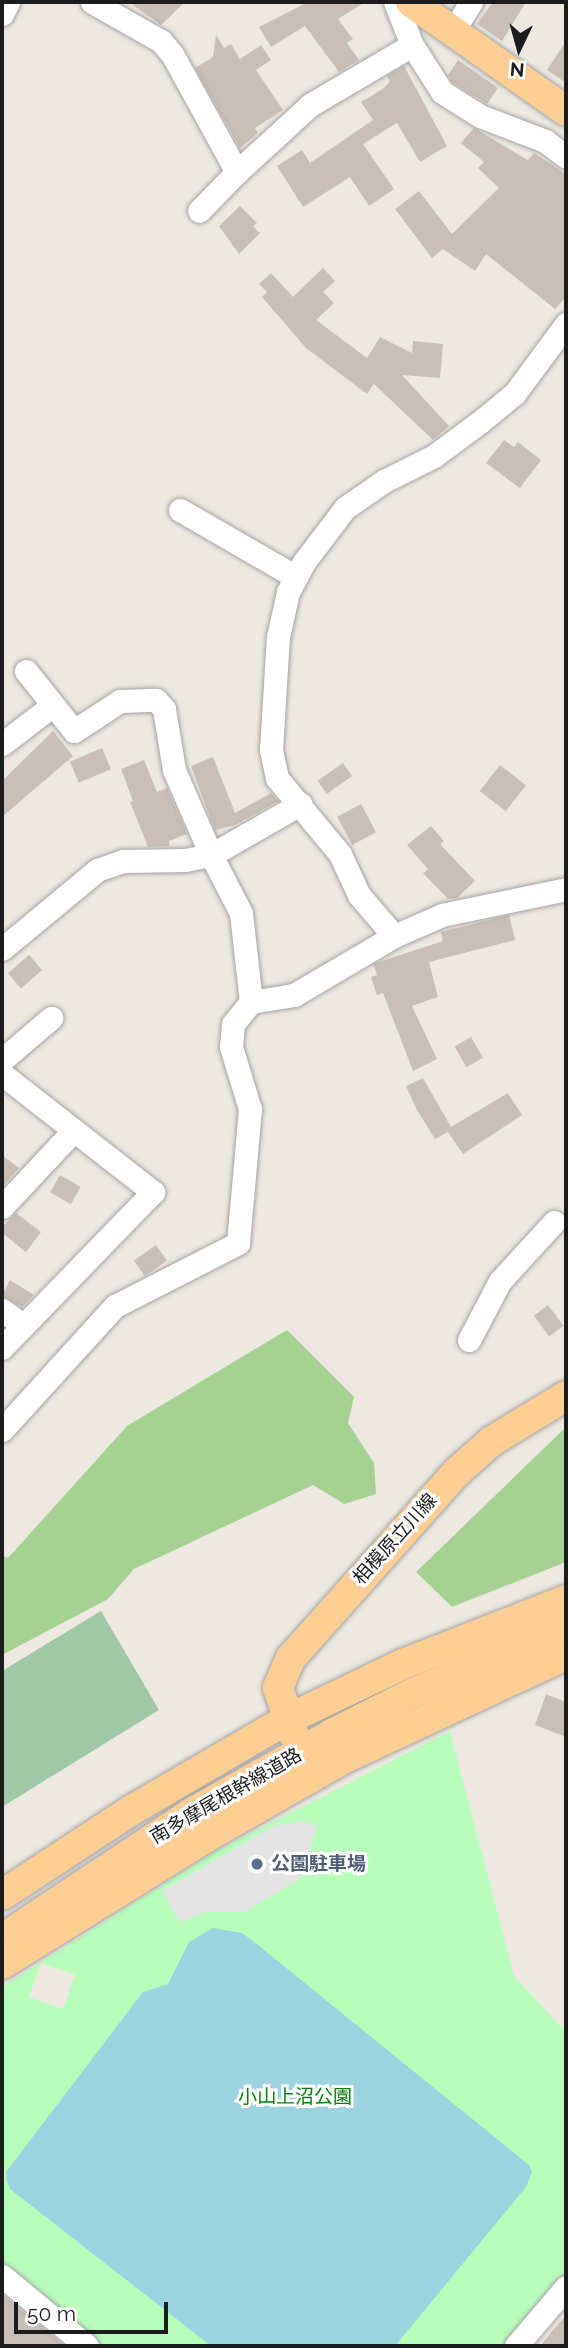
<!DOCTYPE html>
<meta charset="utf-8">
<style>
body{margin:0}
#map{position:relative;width:568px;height:2348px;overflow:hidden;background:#eee9e0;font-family:Raleway,"Noto Sans JP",sans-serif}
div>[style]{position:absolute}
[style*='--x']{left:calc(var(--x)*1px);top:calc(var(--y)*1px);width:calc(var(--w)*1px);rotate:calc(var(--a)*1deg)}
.forest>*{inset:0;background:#a5d290}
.cemetery>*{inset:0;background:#9fc9a4}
.park>*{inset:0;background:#b7febb}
.parking>*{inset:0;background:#e4e4e4}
.water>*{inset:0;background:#9cd3e1}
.building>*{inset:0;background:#cabfb6;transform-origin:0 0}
.roads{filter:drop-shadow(0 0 2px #a3a3a3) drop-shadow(0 0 2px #a3a3a3)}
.minor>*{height:23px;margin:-11.5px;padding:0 11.5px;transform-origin:11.5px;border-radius:11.5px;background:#fff}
.major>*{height:30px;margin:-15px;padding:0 15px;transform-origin:15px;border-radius:15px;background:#ffce94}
.dots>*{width:19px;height:19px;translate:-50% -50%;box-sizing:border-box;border:4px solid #fff;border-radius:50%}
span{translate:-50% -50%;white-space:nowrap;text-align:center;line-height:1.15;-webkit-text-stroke:6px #fff;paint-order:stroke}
.street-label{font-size:19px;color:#1c1c1c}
.service-label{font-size:19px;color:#4e5e75;font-weight:700}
.left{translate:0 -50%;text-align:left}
.park-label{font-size:19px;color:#028209}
.frame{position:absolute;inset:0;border:4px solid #1c1c1c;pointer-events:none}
.north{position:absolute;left:484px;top:14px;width:70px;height:70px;-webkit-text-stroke:5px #fff;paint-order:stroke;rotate:185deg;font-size:19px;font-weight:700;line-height:28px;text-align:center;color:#1c1c1c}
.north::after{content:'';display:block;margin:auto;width:24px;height:32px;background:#1c1c1c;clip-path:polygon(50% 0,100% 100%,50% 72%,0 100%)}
.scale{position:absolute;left:14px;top:2302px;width:154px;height:32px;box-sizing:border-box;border:4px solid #1c1c1c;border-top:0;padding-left:9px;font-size:21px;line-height:24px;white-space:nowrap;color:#1c1c1c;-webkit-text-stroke:5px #fff;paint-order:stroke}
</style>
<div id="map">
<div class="forest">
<div style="clip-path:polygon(287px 1330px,354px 1397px,348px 1423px,374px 1463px,376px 1494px,344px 1504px,313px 1485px,134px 1569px,108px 1599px,2px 1655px,2px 1556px,8px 1558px,127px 1426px)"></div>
<div style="clip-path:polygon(566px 1427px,566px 1562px,452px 1607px,416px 1572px)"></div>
</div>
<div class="cemetery">
<div style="clip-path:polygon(101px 1611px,159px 1710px,2px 1807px,2px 1671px)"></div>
</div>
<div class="park">
<div style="clip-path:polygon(evenodd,450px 1731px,514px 1976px,566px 2032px,566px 2273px,504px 2346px,103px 2346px,2px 2263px,2px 1987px,218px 1850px,450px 1731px,41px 1963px,75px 1975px,63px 2009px,29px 1997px,41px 1963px)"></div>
</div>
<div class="parking">
<div style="clip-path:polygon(302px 1821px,317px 1826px,300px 1879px,244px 1912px,205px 1912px,180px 1922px,162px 1891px,273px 1826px)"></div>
</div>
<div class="water">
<div style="clip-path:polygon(213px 1928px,242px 1933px,253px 1941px,529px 2165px,532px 2172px,526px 2187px,395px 2346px,211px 2346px,10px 2189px,6px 2179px,6px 2172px,143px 1992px,168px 1984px,189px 1942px)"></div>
</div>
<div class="building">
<div style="clip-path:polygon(129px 2px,185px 2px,161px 25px)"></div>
<div style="clip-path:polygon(308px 2px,365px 2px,338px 19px,353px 39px,347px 43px,359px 60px,339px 72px,305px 26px,271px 47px,259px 27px)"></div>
<div style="clip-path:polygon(493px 2px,526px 2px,502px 41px,477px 24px)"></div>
<div style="clip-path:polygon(216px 35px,224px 48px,231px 44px,240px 59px,261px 45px,271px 60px,256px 70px,283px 110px,255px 128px,258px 133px,240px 148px,195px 68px,213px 57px)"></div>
<div style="clip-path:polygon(566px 41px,566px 83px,547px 70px)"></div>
<div style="clip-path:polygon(458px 60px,498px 88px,487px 104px,452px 82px,448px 75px)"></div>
<div style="clip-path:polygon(404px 66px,447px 146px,420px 162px,397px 123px,363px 144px,394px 189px,369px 206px,350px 177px,303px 207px,277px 166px,302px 150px,310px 163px,373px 120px,361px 102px,384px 88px,390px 81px,387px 76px)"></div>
<div style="clip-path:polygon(474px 128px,528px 160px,534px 153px,566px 174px,566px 297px,555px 309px,486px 254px,475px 271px,443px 249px,432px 258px,395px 209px,419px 191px,452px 234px,499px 188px,478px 168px,484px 162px,461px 143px)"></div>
<div style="clip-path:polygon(240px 206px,257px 223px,253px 226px,260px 233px,239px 254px,219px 226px)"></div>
<div style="clip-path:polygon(323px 268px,335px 281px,323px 292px,334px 303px,316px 320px,367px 358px,380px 337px,412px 353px,413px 341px,443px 344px,440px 378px,402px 375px,449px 426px,433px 440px,374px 384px,367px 394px,306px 348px,262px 297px,267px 292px,259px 284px,271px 273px,293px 297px)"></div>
<div style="clip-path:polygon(504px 440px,514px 447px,518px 442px,541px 460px,520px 488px,486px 463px)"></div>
<div style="clip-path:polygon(53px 731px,73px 756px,2px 817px,2px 781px)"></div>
<div style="left:102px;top:748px;width:23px;height:35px;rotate:67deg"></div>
<div style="clip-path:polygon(213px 757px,235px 813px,271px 793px,278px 801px,235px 825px,215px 830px,191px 766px)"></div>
<div style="clip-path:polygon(144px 760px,157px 792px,167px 788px,187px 834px,169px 841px,169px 846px,148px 847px,130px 802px,133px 801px,121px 769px)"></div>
<div style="left:343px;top:763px;width:16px;height:31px;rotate:55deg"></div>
<div style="left:500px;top:765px;width:33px;height:33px;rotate:38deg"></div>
<div style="left:361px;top:804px;width:32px;height:27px;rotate:62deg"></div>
<div style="clip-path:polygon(431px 826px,444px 841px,440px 844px,475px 881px,457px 898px,448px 899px,423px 873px,428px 869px,407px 845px)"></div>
<div style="clip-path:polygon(509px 915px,515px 940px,429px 962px,438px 997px,412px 1006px,437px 1059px,413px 1071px,383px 993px,377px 995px,371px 977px,377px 975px,373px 964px,443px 941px,441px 932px)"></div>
<div style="left:29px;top:955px;width:20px;height:28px;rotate:49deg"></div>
<div style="left:471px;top:1037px;width:24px;height:19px;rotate:60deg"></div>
<div style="clip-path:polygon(423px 1078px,451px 1127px,508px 1093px,522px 1115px,463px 1154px,448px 1132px,435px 1139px,417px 1110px,406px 1086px)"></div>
<div style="clip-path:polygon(2px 1155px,19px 1168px,2px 1187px)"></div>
<div style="left:60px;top:1175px;width:24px;height:20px;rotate:30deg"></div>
<div style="clip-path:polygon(16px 1213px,41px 1232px,26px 1252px,2px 1233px,2px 1227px)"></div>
<div style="left:156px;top:1245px;width:19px;height:27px;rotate:55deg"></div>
<div style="clip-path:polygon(10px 1280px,34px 1295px,22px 1307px,2px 1296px)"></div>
<div style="left:548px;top:1305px;width:26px;height:18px;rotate:53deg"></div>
<div style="clip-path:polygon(546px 1694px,566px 1702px,566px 1737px,535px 1725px)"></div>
<div style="clip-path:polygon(2px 2294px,65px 2346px,2px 2346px)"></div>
<div style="clip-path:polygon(566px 2315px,566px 2346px,540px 2346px)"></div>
</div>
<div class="roads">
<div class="minor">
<div style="--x:92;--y:2;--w:79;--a:29.5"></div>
<div style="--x:161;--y:41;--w:17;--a:50"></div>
<div style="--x:172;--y:54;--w:135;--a:61.2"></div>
<div style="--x:237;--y:172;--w:54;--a:134.3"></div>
<div style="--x:395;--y:2;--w:46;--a:68.4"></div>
<div style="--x:412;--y:45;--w:56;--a:57.4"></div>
<div style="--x:442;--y:92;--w:45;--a:32.3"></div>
<div style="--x:480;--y:116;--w:70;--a:21"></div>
<div style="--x:545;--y:141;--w:26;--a:37"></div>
<div style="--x:2;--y:14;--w:13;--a:-63"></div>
<div style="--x:453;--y:31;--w:34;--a:-58"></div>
<div style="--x:237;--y:172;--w:99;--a:-42.5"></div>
<div style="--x:310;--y:105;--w:118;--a:-30.5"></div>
<div style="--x:180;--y:510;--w:134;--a:30"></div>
<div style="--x:26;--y:671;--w:77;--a:51.3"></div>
<div style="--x:74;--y:731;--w:55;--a:-33.1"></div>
<div style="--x:120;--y:701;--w:36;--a:-2"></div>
<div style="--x:156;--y:700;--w:12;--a:48"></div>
<div style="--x:164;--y:709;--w:62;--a:80.7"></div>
<div style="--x:174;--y:770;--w:93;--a:66.5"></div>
<div style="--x:211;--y:855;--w:103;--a:-29.8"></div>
<div style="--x:2;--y:744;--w:64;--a:-37.4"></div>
<div style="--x:394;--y:936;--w:54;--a:-130.5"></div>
<div style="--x:359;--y:895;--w:45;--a:-114.9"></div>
<div style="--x:340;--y:854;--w:99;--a:-129.7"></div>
<div style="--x:277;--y:778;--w:29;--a:-102"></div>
<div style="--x:271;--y:750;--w:113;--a:-86.5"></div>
<div style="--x:278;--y:637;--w:46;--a:-77.5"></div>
<div style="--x:288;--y:592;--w:34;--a:-62"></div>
<div style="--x:304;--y:562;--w:68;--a:-52.8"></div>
<div style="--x:345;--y:508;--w:47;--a:-34.7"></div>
<div style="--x:384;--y:481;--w:56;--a:-26.6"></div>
<div style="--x:434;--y:456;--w:57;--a:-36.5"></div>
<div style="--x:480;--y:422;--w:45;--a:-39.6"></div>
<div style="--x:515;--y:393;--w:86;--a:-53.5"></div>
<div style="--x:2;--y:949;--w:124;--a:-39.7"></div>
<div style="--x:97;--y:870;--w:28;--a:-19"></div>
<div style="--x:123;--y:861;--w:62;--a:-0.9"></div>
<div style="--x:185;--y:860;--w:26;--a:-11"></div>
<div style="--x:211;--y:855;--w:65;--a:62.7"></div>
<div style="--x:241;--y:913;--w:90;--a:83.6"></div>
<div style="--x:251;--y:1002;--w:44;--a:-9.2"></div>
<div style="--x:294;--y:995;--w:116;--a:-30.5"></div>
<div style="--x:394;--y:936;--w:52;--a:-23.6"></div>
<div style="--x:442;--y:915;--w:127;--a:-11.8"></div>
<div style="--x:2;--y:1060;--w:65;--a:-40.6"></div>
<div style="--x:2;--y:1074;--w:192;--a:38"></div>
<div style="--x:153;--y:1192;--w:217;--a:134.1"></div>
<div style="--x:2;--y:1207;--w:105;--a:-46.9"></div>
<div style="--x:2;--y:1310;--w:26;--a:36"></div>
<div style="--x:469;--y:1340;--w:67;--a:-62.3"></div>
<div style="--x:500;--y:1281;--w:80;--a:-47.5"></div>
<div style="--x:2;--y:1430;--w:168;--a:-47.7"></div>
<div style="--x:115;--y:1306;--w:138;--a:-27.1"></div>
<div style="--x:238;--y:1243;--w:135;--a:-84.9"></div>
<div style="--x:250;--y:1109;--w:65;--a:-107"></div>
<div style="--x:231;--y:1047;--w:23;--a:-85"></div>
<div style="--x:233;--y:1024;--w:28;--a:-51"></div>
<div style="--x:2;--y:2276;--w:110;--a:39.5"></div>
<div style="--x:516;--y:2346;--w:77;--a:-49.7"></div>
</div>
<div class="major">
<div style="--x:411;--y:2;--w:189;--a:35.1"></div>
<div style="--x:294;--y:1735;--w:50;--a:-108.8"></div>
<div style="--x:278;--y:1688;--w:33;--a:-67"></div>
<div style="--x:291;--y:1658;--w:249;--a:-48.3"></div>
<div style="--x:457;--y:1472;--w:47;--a:-41.5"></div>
<div style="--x:492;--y:1441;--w:87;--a:-31.3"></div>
<div style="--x:2;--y:1895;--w:155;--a:-33.2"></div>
<div style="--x:132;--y:1810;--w:178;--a:-30.3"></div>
<div style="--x:286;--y:1720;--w:130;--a:-25.6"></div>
<div style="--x:403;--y:1664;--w:175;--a:-21.4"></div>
<div style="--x:2;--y:1939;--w:232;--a:-33.6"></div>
<div style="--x:195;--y:1811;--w:157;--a:-29.3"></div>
<div style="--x:332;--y:1734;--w:91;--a:-26.8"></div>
<div style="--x:413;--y:1693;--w:166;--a:-22.7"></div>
<div style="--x:2;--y:1964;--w:245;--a:-31.8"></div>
<div style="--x:210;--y:1835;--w:158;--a:-29.7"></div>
<div style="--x:347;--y:1757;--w:242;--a:-25"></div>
</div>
</div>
<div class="dots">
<div style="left:257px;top:1864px;background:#5c6f8a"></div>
</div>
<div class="street-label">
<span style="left:395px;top:1539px;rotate:-48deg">相模原立川線</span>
<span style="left:226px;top:1796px;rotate:-30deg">南多摩尾根幹線道路</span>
</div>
<div class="service-label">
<span class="left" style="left:271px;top:1864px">公園駐車場</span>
</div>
<div class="park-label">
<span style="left:295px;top:2097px">小山上沼公園</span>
</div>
<div class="frame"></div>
<div class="north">N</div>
<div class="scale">50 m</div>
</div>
